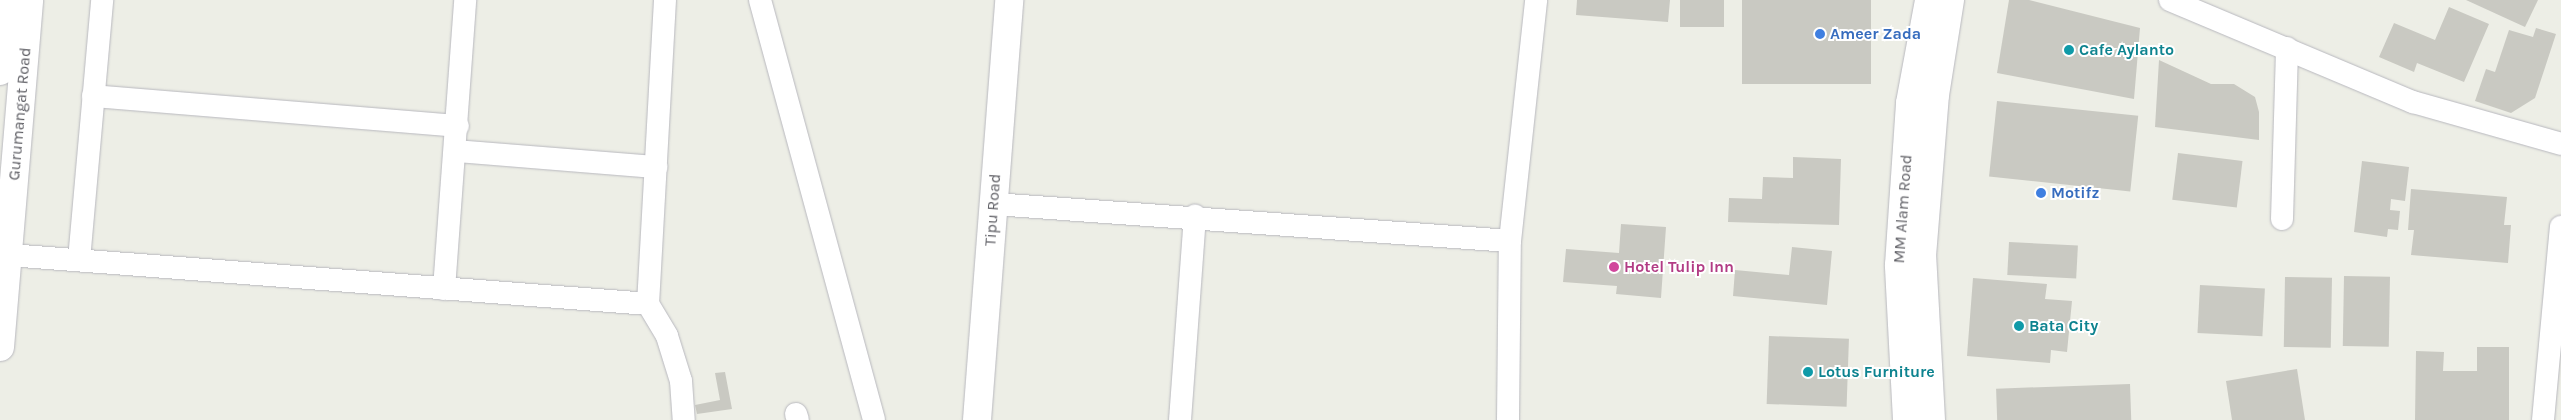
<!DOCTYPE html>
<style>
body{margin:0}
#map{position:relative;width:2561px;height:420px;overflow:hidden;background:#edeee6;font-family:Karla,sans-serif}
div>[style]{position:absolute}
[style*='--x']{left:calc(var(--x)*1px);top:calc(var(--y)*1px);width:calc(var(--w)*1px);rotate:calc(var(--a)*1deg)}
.building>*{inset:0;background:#c9c9c2;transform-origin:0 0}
.roads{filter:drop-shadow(0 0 1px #b8b8be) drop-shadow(0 0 1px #b8b8be)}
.minor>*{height:22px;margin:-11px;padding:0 11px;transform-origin:11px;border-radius:11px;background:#fff}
.tertiary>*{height:28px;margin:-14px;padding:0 14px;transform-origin:14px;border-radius:14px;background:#fff}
.secondary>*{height:28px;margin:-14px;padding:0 14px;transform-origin:14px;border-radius:14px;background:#fff}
.dots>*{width:14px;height:14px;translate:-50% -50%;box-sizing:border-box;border:2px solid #fff;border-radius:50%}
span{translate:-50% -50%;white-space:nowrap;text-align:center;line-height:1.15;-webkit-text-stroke:4px #fff;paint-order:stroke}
.shop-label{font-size:16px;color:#366cbe;font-weight:700}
.left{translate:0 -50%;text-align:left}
.culture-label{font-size:16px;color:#0d838f;font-weight:700}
.street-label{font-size:16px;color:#5e5e64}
.hotel-label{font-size:16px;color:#b23c85;font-weight:700}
</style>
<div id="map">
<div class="building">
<div style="clip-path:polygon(1577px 0,1670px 0,1668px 22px,1576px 15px)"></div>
<div style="left:1680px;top:0;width:44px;height:27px"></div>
<div style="left:1742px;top:0;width:129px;height:84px"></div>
<div style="clip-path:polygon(2009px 0,2029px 0,2140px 28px,2134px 99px,1997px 73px)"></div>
<div style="clip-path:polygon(2466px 0,2538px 0,2525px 27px)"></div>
<div style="clip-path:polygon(2449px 7px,2489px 24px,2464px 82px,2417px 63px,2414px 72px,2379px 57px,2394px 23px,2435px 40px)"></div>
<div style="clip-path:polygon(2536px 28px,2556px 34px,2535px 98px,2511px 113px,2475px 101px,2486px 69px,2495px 72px,2509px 30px,2533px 37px)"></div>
<div style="clip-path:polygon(2159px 60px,2211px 84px,2234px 84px,2255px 97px,2259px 112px,2259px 140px,2155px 127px)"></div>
<div style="left:1997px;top:101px;width:142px;height:76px;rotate:6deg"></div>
<div style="left:2178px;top:153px;width:65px;height:47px;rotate:7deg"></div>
<div style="clip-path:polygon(1793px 157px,1841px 159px,1839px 225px,1728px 222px,1729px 198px,1762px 199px,1763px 177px,1793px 178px)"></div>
<div style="clip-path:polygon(2362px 161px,2409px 167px,2405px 201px,2391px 199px,2390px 210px,2400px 211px,2398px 230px,2388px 229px,2387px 237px,2354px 232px)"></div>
<div style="clip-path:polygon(2411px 189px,2507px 197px,2504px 225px,2511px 225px,2508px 263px,2411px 255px,2414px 230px,2408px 230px)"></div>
<div style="clip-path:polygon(1621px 224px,1666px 227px,1661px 298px,1616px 294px,1617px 286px,1563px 282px,1566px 249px,1619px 253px)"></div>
<div style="left:2009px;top:242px;width:69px;height:33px;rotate:3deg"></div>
<div style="clip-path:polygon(1792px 247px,1832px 251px,1827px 305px,1733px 296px,1735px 270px,1789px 275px)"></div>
<div style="left:2344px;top:276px;width:46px;height:70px;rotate:1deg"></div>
<div style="left:2285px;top:277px;width:47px;height:70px;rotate:1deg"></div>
<div style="clip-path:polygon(1973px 278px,2047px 284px,2045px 299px,2072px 301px,2067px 352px,2051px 350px,2050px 363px,1967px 356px)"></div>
<div style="left:2200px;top:285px;width:65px;height:48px;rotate:3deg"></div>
<div style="left:1769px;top:336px;width:80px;height:68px;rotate:2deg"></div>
<div style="clip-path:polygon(2477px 347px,2509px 347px,2509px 420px,2415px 420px,2416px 351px,2444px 352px,2443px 371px,2477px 371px)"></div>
<div style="clip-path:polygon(2297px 369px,2305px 420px,2232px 420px,2226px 381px)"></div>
<div style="clip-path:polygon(725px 372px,732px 409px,697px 414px,695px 405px,720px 400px,715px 373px)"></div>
<div style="left:2130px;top:384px;width:36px;height:134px;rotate:88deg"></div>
</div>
<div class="roads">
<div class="minor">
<div style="--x:665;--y:0;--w:304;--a:93.2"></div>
<div style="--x:648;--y:304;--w:37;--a:59"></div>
<div style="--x:667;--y:336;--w:47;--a:72.7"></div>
<div style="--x:681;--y:381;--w:39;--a:86"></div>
<div style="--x:760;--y:0;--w:435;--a:74.8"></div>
<div style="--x:2170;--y:0;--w:264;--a:22.8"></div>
<div style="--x:2413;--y:102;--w:154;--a:15.8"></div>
<div style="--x:93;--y:96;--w:366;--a:4.7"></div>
<div style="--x:456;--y:151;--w:201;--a:4.6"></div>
<div style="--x:994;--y:204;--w:517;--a:4.1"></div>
<div style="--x:2282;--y:219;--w:171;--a:-88.3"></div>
<div style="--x:9;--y:255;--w:641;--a:4.38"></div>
<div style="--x:79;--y:260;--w:261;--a:-84.9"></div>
<div style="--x:444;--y:289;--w:290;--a:-85.8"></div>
<div style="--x:796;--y:414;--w:6;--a:72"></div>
<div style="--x:1180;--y:420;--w:205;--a:-85.8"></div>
<div style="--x:1508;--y:420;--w:179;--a:-89.4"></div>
<div style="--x:1510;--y:241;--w:242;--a:-83.8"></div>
<div style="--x:2543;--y:420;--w:194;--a:-84.7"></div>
</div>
<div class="tertiary">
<div style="--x:977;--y:420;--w:421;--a:-85.6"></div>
<div style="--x:1907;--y:420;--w:155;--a:-93"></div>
<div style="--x:1899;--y:265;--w:162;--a:-86.1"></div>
<div style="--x:1910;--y:103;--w:105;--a:-79.5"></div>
<div style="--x:1931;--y:420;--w:164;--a:-93.1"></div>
<div style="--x:1922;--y:256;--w:162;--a:-85.4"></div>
<div style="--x:1935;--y:95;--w:96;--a:-81"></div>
</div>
<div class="secondary">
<div style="--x:0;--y:71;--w:71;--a:-86"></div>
<div style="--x:0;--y:347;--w:348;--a:-85.2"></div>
</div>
</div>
<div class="dots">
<div style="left:1820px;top:34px;background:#3f7fe0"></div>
<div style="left:2069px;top:50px;background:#0f9aa8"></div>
<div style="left:2041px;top:193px;background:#3f7fe0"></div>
<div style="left:1614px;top:267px;background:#d1479c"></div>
<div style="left:2019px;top:326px;background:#0f9aa8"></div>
<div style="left:1808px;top:372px;background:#0f9aa8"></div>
</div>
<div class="shop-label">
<span class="left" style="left:1830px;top:34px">Ameer Zada</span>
<span class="left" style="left:2051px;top:193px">Motifz</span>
</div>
<div class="culture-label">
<span class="left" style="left:2079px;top:50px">Cafe Aylanto</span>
<span class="left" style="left:2029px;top:326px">Bata City</span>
<span class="left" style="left:1818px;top:372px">Lotus Furniture</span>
</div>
<div class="street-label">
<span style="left:20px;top:114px;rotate:-85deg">Gurumangat Road</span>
<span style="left:1903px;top:209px;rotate:-86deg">MM Alam Road</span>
<span style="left:993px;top:210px;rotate:-86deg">Tipu Road</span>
</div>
<div class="hotel-label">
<span class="left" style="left:1624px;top:267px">Hotel Tulip Inn</span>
</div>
</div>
